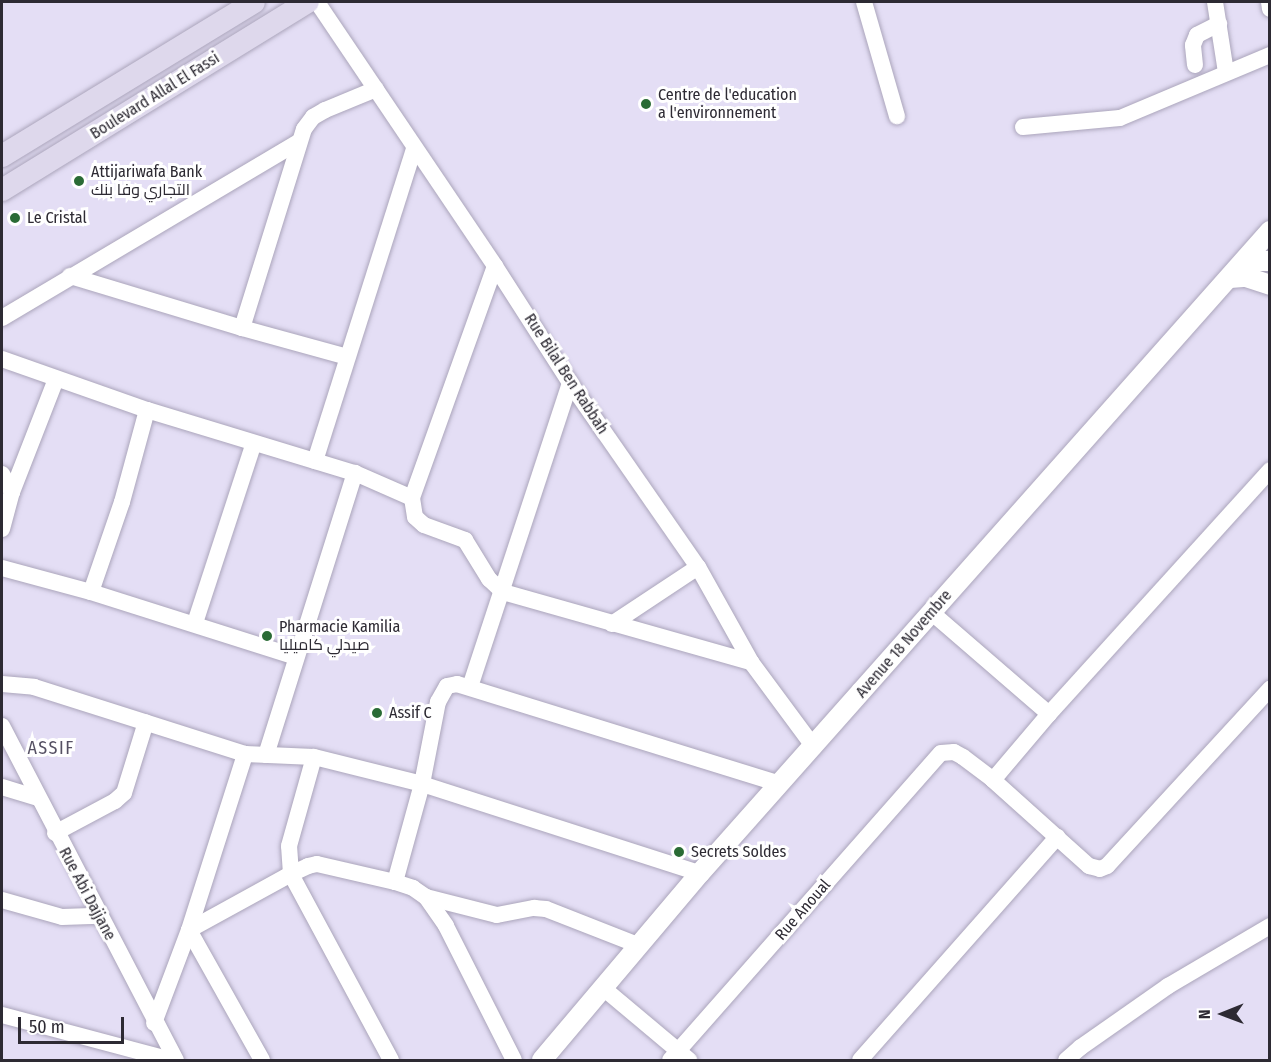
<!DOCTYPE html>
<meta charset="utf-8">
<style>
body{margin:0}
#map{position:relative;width:1271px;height:1062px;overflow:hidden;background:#e4def5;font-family:"Fira Sans Condensed",Cairo,sans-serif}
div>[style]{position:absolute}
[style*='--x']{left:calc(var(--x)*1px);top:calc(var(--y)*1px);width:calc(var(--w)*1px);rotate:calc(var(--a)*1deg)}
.roads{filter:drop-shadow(0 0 2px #aba5bb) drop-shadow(0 0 2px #aba5bb)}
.minor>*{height:16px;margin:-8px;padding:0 8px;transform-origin:8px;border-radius:8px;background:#fff}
.tertiary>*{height:20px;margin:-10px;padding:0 10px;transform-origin:10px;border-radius:10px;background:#fff}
.secondary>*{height:22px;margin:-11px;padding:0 11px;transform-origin:11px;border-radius:11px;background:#ded8ec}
.dots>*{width:16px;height:16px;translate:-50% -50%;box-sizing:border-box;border:3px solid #fff;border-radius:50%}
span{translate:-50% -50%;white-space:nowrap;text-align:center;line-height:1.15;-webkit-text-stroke:6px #fff;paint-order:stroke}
.poi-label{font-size:16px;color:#2d2a33}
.left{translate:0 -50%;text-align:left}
.street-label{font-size:16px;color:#2d2a33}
.neighbourhood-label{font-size:18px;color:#555063;letter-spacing:1.5px}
.frame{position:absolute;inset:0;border:3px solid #2d2a33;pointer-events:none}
.north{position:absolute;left:1193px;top:984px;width:60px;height:60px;-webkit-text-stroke:4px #fff;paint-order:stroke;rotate:269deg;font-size:16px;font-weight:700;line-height:24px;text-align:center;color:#2d2a33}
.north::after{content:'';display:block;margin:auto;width:21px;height:27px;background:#2d2a33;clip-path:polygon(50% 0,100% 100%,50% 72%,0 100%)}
.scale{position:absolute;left:18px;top:1017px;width:106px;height:27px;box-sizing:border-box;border:3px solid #2d2a33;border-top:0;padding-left:8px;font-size:18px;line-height:21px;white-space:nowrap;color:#2d2a33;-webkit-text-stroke:4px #fff;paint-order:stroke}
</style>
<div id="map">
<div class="roads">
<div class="minor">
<div style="--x:317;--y:2;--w:318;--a:56"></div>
<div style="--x:495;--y:266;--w:139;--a:57.3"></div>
<div style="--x:570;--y:383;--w:224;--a:55.2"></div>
<div style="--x:698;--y:567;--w:109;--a:60.8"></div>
<div style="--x:751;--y:662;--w:106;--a:53.5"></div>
<div style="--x:864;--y:2;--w:119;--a:73.9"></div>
<div style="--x:1215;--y:2;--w:71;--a:81.1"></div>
<div style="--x:1269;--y:2;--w:7;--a:82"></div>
<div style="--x:1195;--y:65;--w:20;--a:-96"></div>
<div style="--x:1193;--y:45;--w:11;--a:-68"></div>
<div style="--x:1197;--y:35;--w:25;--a:-27"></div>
<div style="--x:1023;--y:127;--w:97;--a:-5.3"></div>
<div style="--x:1120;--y:118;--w:163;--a:-22.8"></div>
<div style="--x:495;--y:266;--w:246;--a:109.7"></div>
<div style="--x:412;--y:498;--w:19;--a:81"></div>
<div style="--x:415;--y:517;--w:12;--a:42"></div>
<div style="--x:424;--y:525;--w:44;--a:20.1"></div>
<div style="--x:465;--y:540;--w:46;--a:58.4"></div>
<div style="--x:489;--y:579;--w:19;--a:43"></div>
<div style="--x:503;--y:592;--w:258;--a:15.8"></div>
<div style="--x:70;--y:276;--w:180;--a:16.8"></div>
<div style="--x:242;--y:328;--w:109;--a:15.4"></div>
<div style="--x:2;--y:318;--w:343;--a:-30.7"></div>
<div style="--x:242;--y:328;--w:208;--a:-72.7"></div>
<div style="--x:304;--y:129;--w:15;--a:-53"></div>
<div style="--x:313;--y:117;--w:14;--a:-30"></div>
<div style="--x:325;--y:110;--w:55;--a:-22.4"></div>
<div style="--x:2;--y:359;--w:154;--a:19.4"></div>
<div style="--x:147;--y:410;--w:217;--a:16.9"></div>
<div style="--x:355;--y:473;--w:62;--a:23.7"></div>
<div style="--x:315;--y:461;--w:327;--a:-72.4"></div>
<div style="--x:2;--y:474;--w:21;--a:61"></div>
<div style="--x:2;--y:529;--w:38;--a:-75"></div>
<div style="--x:12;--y:492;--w:121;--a:-68.7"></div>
<div style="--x:2;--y:568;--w:92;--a:15.1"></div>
<div style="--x:91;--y:592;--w:215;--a:17.6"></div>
<div style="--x:91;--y:592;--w:95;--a:-71"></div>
<div style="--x:122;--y:502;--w:95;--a:-74.8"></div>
<div style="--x:931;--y:612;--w:156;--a:40.8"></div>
<div style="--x:195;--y:623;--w:189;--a:-71.9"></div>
<div style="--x:612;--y:624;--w:103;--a:-33.5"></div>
<div style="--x:2;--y:684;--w:32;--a:5"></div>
<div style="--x:34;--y:687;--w:221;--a:17.6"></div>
<div style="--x:245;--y:754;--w:69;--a:2.5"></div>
<div style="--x:314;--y:757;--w:111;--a:14"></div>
<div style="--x:422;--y:784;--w:292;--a:17.8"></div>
<div style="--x:470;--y:687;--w:320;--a:-71.8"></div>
<div style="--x:2;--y:726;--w:377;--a:62.5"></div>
<div style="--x:266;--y:755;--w:296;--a:-72.5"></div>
<div style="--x:993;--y:780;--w:87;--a:-49.7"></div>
<div style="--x:1049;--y:714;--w:329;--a:-47.8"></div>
<div style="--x:2;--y:787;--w:38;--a:17"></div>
<div style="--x:55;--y:833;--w:68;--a:-28.1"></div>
<div style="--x:115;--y:801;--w:12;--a:-42"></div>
<div style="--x:124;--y:793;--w:74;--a:-72.8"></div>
<div style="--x:395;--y:882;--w:102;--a:-74.6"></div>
<div style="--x:422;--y:784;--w:84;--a:-79"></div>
<div style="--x:438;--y:702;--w:18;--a:-61"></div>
<div style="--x:447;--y:686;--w:10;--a:-11"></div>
<div style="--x:457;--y:684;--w:339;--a:17.2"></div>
<div style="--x:426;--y:897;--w:73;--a:14.2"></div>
<div style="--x:497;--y:915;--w:38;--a:-11"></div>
<div style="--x:534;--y:908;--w:12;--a:5"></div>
<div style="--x:546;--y:909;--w:99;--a:21.4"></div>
<div style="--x:2;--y:900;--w:62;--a:15.8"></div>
<div style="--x:62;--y:917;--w:37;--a:-2"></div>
<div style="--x:602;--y:987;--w:114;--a:40"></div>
<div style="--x:2;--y:1015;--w:175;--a:14.9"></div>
<div style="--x:154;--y:1023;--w:99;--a:-69.4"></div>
<div style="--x:189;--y:930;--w:185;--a:-72.3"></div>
<div style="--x:262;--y:1060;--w:149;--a:-119.3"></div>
<div style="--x:189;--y:930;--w:116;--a:-28.8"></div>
<div style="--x:291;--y:874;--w:28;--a:-94"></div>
<div style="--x:289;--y:846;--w:92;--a:-74.3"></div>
<div style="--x:391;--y:1060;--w:211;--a:-118.3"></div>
<div style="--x:291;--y:874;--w:19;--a:-25"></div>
<div style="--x:308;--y:866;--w:9;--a:-13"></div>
<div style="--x:317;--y:864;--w:80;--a:13"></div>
<div style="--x:395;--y:882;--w:19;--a:18"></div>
<div style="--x:413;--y:888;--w:16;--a:35"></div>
<div style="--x:426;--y:897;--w:35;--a:55"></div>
<div style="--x:446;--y:926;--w:150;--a:63.1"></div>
<div style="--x:670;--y:1060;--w:409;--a:-48.6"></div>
<div style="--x:941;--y:753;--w:13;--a:-4"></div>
<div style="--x:954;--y:752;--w:10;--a:29"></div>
<div style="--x:963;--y:757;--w:38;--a:37"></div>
<div style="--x:993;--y:780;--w:129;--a:41.9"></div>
<div style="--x:1089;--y:866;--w:11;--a:15"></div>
<div style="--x:1100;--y:869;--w:8;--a:-23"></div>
<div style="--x:1107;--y:866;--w:241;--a:-47.4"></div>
<div style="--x:860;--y:1060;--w:298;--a:-48.5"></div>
<div style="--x:1066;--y:1060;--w:20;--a:-41"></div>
<div style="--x:1081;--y:1047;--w:106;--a:-35"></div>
<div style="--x:1168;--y:986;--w:118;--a:-30.5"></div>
</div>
<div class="tertiary">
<div style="--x:1244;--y:261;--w:26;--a:0"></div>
<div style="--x:1230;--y:278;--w:16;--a:-4"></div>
<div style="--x:1246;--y:277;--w:25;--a:18"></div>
<div style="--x:542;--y:1060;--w:245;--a:-49.8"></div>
<div style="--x:700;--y:873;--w:859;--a:-48.4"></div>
</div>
<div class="secondary">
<div style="--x:2;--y:156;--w:295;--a:-31.4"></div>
<div style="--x:2;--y:190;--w:359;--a:-31.6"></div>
</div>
</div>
<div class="dots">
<div style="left:646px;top:104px;background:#2a6b35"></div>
<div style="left:79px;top:181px;background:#2a6b35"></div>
<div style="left:15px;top:218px;background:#2a6b35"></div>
<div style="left:267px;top:636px;background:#2a6b35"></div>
<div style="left:377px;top:713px;background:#2a6b35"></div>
<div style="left:679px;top:852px;background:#2a6b35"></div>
</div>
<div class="poi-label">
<span class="left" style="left:658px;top:104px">Centre de l'education<br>a l'environnement</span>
<span class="left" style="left:91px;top:181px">Attijariwafa Bank<br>التجاري وفا بنك</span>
<span class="left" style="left:27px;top:218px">Le Cristal</span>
<span class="left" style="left:279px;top:636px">Pharmacie Kamilia<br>صيدلي كاميليا</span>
<span class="left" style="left:389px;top:713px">Assif C</span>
<span class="left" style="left:691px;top:852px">Secrets Soldes</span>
</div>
<div class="street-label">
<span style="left:155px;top:96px;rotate:-32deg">Boulevard Allal El Fassi</span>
<span style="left:566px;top:374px;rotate:57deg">Rue Bilal Ben Rabbah</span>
<span style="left:904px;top:644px;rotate:-49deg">Avenue 18 Novembre</span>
<span style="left:87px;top:894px;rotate:62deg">Rue Abi Dajjane</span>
<span style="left:803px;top:910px;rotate:-49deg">Rue Anoual</span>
</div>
<div class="neighbourhood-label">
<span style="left:51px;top:748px">ASSIF</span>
</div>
<div class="frame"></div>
<div class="north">N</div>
<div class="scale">50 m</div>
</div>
